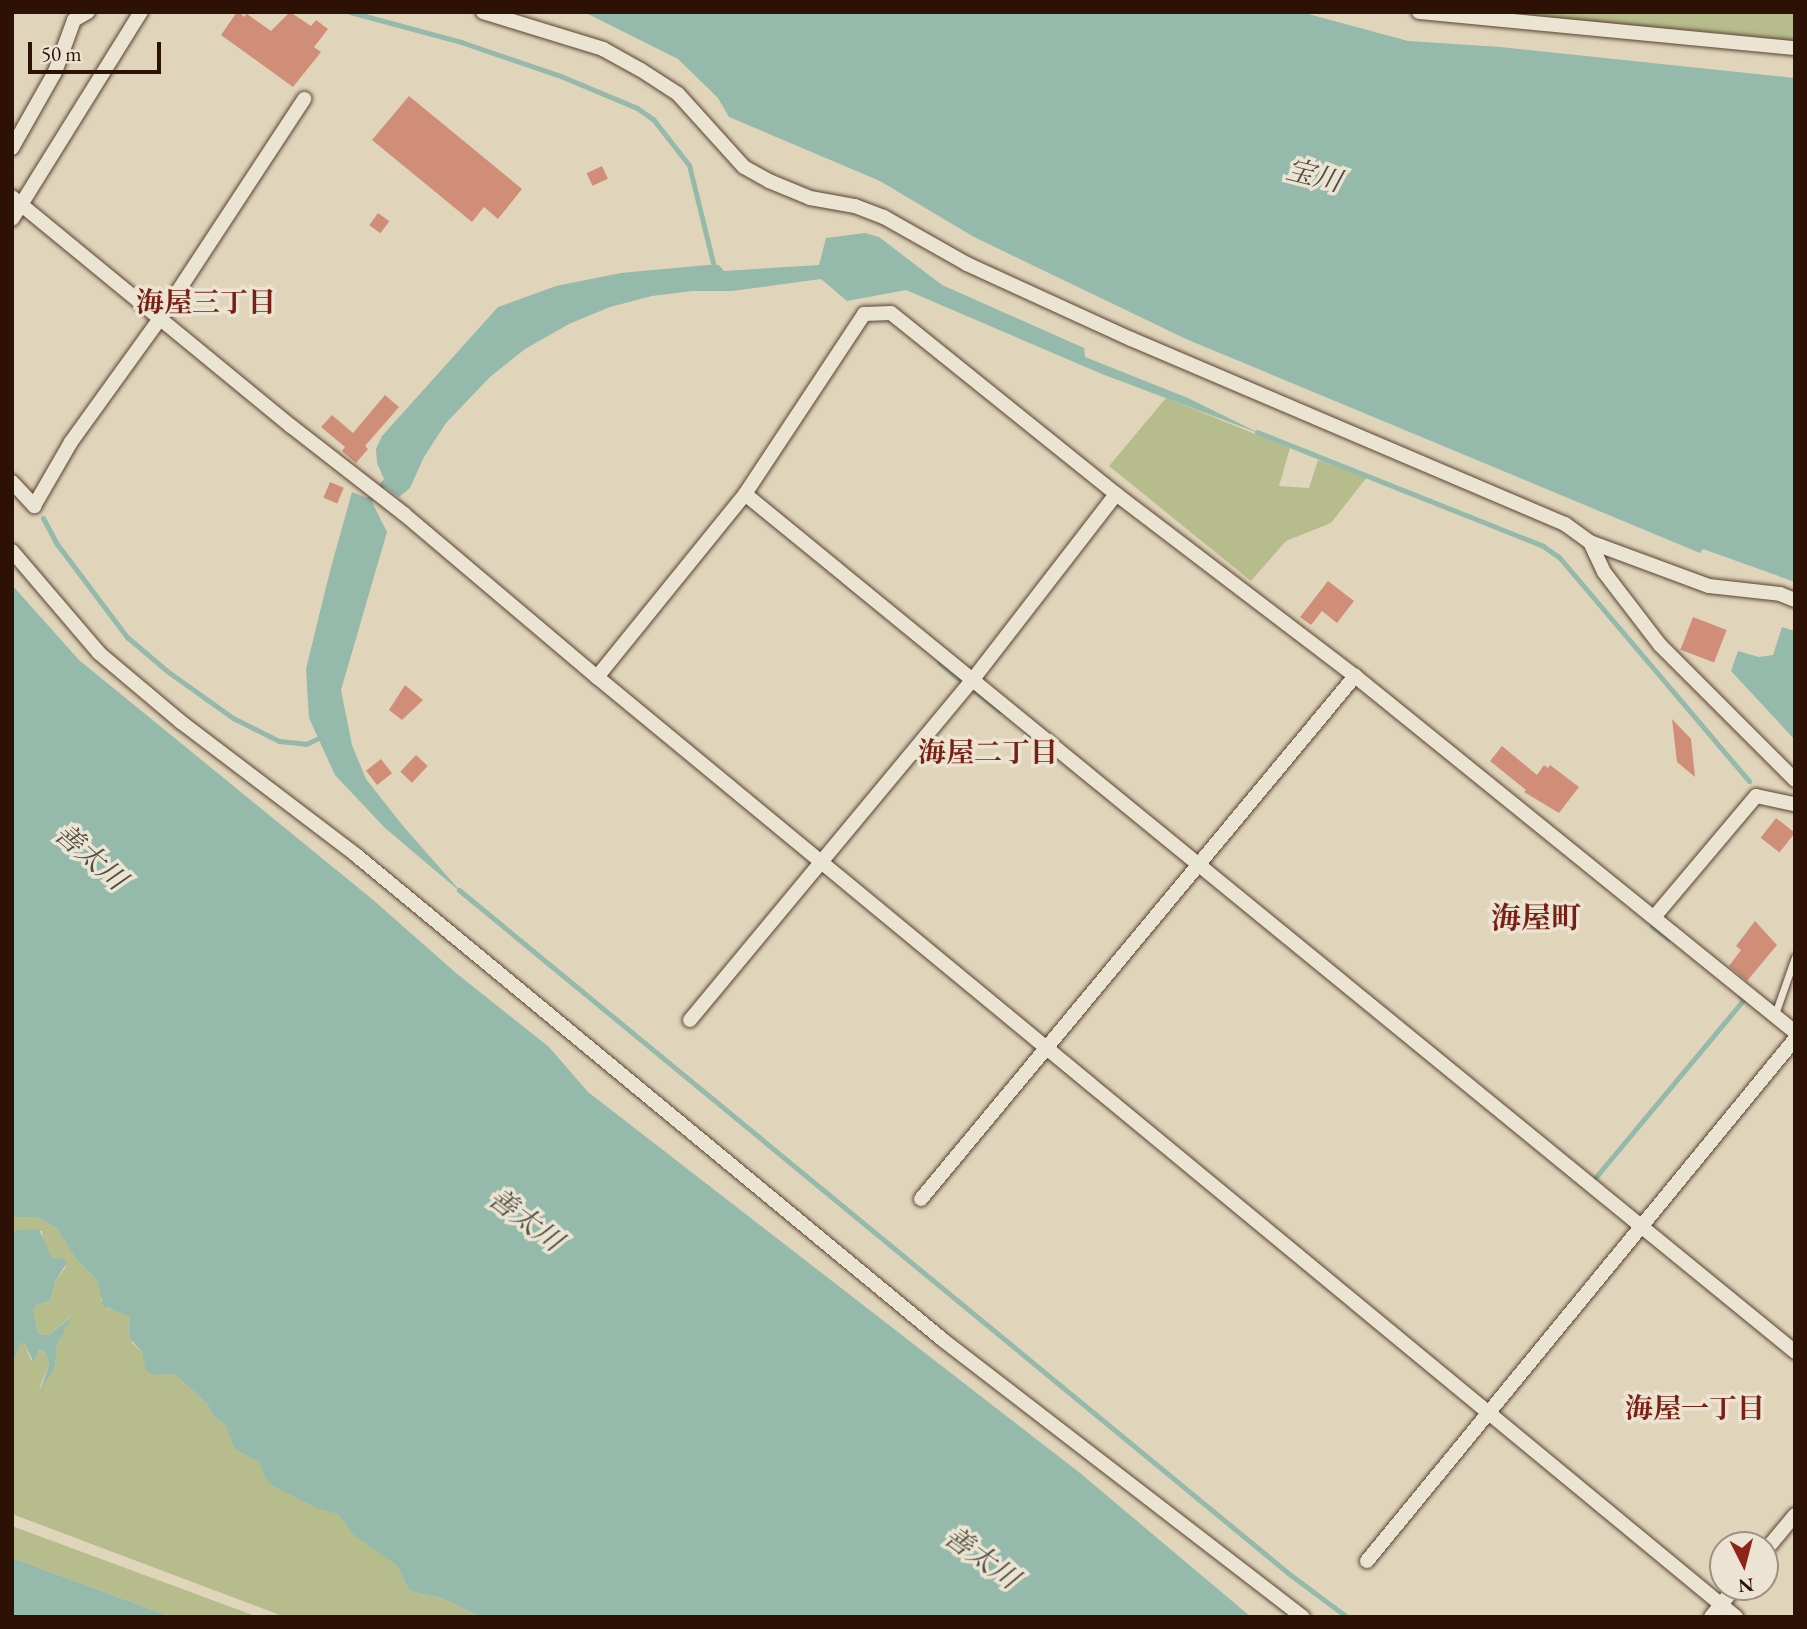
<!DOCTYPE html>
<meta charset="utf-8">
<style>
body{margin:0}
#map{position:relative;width:1807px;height:1629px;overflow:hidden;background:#e0d5bb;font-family:"EB Garamond","Noto Serif JP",serif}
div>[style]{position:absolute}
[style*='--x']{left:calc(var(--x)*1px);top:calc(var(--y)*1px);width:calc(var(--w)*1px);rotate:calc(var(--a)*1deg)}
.green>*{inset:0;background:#b7bc8c}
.water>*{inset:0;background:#95b9aa}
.stream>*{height:5px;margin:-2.5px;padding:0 2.5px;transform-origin:2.5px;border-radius:2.5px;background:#95b9aa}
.building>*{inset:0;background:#d08e79;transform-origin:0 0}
.roads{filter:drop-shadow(0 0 2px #5a4232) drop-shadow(0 0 2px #5a4232)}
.service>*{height:7px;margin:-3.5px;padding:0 3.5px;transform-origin:3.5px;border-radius:3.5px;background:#ebe4d3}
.minor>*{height:14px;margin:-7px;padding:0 7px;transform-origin:7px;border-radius:7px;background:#ebe4d3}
span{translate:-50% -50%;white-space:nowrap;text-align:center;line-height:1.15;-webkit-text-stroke:7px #ebe4d3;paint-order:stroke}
.water-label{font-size:28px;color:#524c3f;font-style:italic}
.neighbourhood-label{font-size:28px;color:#7a1f14;font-weight:700}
.quarter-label{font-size:30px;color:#7a1f14;font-weight:700}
.frame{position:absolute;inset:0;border:14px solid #2e1105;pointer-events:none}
.north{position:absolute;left:1709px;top:1531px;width:70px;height:70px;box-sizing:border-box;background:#ebe4d3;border:2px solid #9f9081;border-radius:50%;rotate:174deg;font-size:19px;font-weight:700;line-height:28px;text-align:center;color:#2e1105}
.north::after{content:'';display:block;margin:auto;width:24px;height:32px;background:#8f2418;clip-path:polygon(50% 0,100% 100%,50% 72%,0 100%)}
.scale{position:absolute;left:28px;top:42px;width:133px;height:32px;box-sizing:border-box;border:4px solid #2e1105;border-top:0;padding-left:9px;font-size:21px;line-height:24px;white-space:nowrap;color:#2e1105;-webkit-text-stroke:5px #ebe4d3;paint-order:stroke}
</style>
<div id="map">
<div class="green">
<div style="clip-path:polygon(1466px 12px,1795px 12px,1795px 42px,1732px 34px)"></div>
<div style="clip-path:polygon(1166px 398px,1290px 448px,1279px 486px,1309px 488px,1318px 460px,1367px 477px,1331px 523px,1286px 541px,1251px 581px,1109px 466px)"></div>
<div style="clip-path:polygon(12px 1217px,37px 1217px,57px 1228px,75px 1258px,97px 1280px,101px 1289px,101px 1301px,109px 1309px,118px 1309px,130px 1316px,132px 1343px,142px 1352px,155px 1375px,174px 1374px,207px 1403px,213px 1416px,226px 1426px,234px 1449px,259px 1462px,264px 1477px,338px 1514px,396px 1565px,410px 1591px,444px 1599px,480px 1617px,285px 1617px,12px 1514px,12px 1365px,15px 1353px,20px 1343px,24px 1343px,31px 1360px,41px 1350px,45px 1351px,49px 1364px,39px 1390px,55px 1366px,57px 1345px,71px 1316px,49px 1335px,38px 1334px,33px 1309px,35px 1305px,50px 1301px,56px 1280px,66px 1267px,56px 1257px,51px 1257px,43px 1243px,42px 1231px,12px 1231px)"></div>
<div style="clip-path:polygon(12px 1526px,258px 1617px,172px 1617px,12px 1558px)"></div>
</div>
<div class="water">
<div style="clip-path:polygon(584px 12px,1301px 12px,1408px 41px,1501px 47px,1795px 78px,1795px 582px,1703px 549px,1700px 553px,1186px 339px,974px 237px,880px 181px,729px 117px,718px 98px,678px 59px)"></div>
<div style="clip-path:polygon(865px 233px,879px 237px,942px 285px,1084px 348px,1085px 357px,1188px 398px,1261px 434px,1102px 374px,906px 290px,847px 301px,821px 279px,732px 291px,692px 291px,652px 296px,610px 307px,569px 324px,525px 349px,490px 377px,446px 423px,424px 457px,410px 488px,399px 497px,385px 487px,372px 502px,387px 532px,341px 690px,352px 745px,366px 779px,403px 826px,463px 894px,385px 828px,335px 775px,309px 718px,306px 669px,330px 571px,352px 492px,367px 498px,384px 479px,377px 463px,376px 449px,382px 436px,498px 307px,556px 286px,621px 273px,707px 265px,719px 265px,724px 271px,819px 265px,826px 238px)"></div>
<div style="clip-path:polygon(12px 585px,79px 660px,372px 899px,456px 973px,549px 1047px,588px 1092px,1080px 1473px,1251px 1617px,480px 1617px,444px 1599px,410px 1591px,396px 1565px,354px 1535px,338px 1514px,319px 1509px,273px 1486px,264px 1477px,259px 1462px,234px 1449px,226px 1426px,213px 1416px,207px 1403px,174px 1374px,155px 1375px,146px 1371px,142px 1352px,130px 1339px,130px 1316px,103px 1306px,97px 1280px,75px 1258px,57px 1228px,37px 1217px,12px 1217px)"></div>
<div style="clip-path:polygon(1782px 627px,1795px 631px,1795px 740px,1731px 671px,1738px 651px,1759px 657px,1773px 655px)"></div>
<div style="clip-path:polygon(39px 1229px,51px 1257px,62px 1258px,67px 1263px,56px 1280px,50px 1301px,36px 1305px,33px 1309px,38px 1334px,49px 1335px,72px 1316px,57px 1345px,55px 1366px,40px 1392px,49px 1364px,45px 1351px,40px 1350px,33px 1361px,24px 1343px,20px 1343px,12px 1365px,12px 1231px)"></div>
<div style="clip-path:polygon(12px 1558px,172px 1617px,12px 1617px)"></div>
</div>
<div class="stream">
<div style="--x:350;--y:12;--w:115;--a:15.1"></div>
<div style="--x:461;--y:42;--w:108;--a:18.9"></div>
<div style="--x:563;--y:77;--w:80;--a:22.7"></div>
<div style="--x:637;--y:108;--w:19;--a:35"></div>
<div style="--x:653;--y:119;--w:58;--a:52"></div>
<div style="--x:689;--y:165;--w:109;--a:76.2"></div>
<div style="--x:1257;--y:432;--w:308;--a:21.7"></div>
<div style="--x:1543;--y:546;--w:19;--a:35"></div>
<div style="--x:1559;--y:557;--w:294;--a:49.7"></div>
<div style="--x:43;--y:518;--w:30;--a:62"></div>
<div style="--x:57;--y:544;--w:116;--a:53"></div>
<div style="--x:127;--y:637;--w:52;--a:40.4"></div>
<div style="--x:167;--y:671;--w:81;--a:35.5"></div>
<div style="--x:233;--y:718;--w:51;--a:26.6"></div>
<div style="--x:279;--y:741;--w:27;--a:6"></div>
<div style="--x:306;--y:744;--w:19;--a:-25"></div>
<div style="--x:939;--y:662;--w:25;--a:40"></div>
<div style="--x:973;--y:689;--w:35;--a:39"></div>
<div style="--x:459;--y:890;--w:1074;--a:39.48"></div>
<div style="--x:1288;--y:1573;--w:74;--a:36.7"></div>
<div style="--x:1652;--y:926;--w:21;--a:37"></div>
<div style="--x:1595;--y:1178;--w:233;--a:-50.2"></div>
<div style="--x:1744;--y:999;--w:5;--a:-143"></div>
</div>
<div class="building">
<div style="clip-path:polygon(237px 12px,241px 12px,243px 17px,247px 14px,271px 31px,290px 12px,311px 26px,316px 20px,328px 29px,314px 47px,321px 52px,293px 87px,221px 35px)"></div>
<div style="clip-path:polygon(409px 96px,522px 189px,498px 219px,484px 207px,472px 222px,372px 140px)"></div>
<div style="left:602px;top:166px;width:14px;height:17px;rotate:65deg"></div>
<div style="left:378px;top:213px;width:14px;height:15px;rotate:36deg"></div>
<div style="clip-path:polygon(385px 395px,399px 407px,365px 446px,368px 449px,356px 463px,342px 451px,345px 447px,321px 427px,332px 415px,353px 433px)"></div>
<div style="left:330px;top:482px;width:15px;height:17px;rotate:23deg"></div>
<div style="clip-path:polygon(1328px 581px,1354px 601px,1337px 623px,1322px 611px,1311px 625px,1300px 617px)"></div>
<div style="left:1693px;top:617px;width:36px;height:35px;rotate:21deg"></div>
<div style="clip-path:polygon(405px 685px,423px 700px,402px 720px,389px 710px)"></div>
<div style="clip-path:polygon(1672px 719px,1691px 739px,1695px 777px,1677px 762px)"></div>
<div style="clip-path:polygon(1502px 746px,1537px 775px,1544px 765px,1548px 768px,1550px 765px,1579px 787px,1559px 813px,1524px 792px,1526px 790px,1490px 761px)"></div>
<div style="left:416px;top:755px;width:16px;height:23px;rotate:43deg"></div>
<div style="left:381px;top:759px;width:18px;height:19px;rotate:52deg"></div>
<div style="left:1776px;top:818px;width:24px;height:25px;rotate:38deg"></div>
<div style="clip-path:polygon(1755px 921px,1777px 945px,1747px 981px,1729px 966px,1741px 950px,1736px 946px)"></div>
</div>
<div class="roads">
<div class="service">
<div style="--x:1775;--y:1014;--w:60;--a:-70.7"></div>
</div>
<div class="minor">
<div style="--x:483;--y:12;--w:126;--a:17.1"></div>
<div style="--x:603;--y:49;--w:43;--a:28.9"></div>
<div style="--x:641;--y:70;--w:44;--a:33"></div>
<div style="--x:678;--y:94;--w:98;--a:47.9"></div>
<div style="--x:744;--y:167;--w:29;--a:29"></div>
<div style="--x:769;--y:181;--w:44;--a:22.5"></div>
<div style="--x:810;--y:198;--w:46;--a:10.1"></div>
<div style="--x:855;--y:206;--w:31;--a:21"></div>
<div style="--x:884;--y:217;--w:95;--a:29.5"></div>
<div style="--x:967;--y:264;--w:180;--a:24.6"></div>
<div style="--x:1131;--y:339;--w:472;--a:23.1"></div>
<div style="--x:1565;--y:524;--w:31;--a:36"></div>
<div style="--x:1590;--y:542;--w:127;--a:20.3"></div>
<div style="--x:1709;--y:586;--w:71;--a:6.4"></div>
<div style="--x:1780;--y:594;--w:16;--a:22"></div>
<div style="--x:1419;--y:12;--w:378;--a:5.5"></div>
<div style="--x:12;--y:148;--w:87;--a:-60.5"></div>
<div style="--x:55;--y:72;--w:55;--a:-69.9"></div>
<div style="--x:74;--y:20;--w:16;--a:-30"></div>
<div style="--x:12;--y:197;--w:361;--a:39.4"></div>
<div style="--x:291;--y:426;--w:143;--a:37.9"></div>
<div style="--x:404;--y:514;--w:253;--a:40.2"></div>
<div style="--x:597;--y:677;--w:1477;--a:39.53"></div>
<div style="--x:12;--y:219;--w:244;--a:-58.1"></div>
<div style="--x:12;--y:482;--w:33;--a:47"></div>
<div style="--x:34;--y:506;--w:74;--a:-60"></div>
<div style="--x:71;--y:442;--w:154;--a:-54.2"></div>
<div style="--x:161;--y:317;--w:261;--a:-56.7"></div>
<div style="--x:745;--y:494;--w:1356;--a:39.25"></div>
<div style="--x:1590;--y:542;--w:33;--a:65"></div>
<div style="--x:1604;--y:572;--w:92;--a:52.5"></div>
<div style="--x:1660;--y:645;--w:191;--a:45"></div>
<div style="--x:12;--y:551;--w:134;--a:49.5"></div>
<div style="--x:99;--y:653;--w:107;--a:40.1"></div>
<div style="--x:181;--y:722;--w:220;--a:37.2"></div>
<div style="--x:356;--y:855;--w:761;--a:39.56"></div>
<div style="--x:943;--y:1340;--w:454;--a:37.6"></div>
<div style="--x:597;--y:677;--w:235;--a:-51"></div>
<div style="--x:745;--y:494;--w:216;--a:-56.5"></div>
<div style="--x:864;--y:314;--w:27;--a:-2"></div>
<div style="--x:891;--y:313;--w:289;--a:38.8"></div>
<div style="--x:1116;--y:494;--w:300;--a:37.3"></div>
<div style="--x:1355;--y:676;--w:566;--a:38.98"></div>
<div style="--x:1655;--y:916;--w:157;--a:-49.9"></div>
<div style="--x:1756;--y:796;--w:40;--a:12"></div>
<div style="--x:690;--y:1020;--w:445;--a:-50.3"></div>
<div style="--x:974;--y:678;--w:232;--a:-52.3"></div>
<div style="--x:921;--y:1199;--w:680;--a:-50.31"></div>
<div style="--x:1765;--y:1551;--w:47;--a:-50.2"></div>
<div style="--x:1367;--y:1561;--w:675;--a:-50.65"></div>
<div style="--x:1711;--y:1617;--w:38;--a:-51"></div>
</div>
</div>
<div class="water-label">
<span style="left:1314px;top:175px;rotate:14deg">宝川</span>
<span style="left:91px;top:856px;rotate:41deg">善太川</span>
<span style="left:526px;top:1219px;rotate:37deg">善太川</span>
<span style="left:982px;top:1557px;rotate:36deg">善太川</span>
</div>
<div class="neighbourhood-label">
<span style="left:206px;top:302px">海屋三丁目</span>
<span style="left:988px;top:752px">海屋二丁目</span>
<span style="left:1695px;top:1408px">海屋一丁目</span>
</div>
<div class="quarter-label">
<span style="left:1536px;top:918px">海屋町</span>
</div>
<div class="frame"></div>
<div class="north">N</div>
<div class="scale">50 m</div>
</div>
